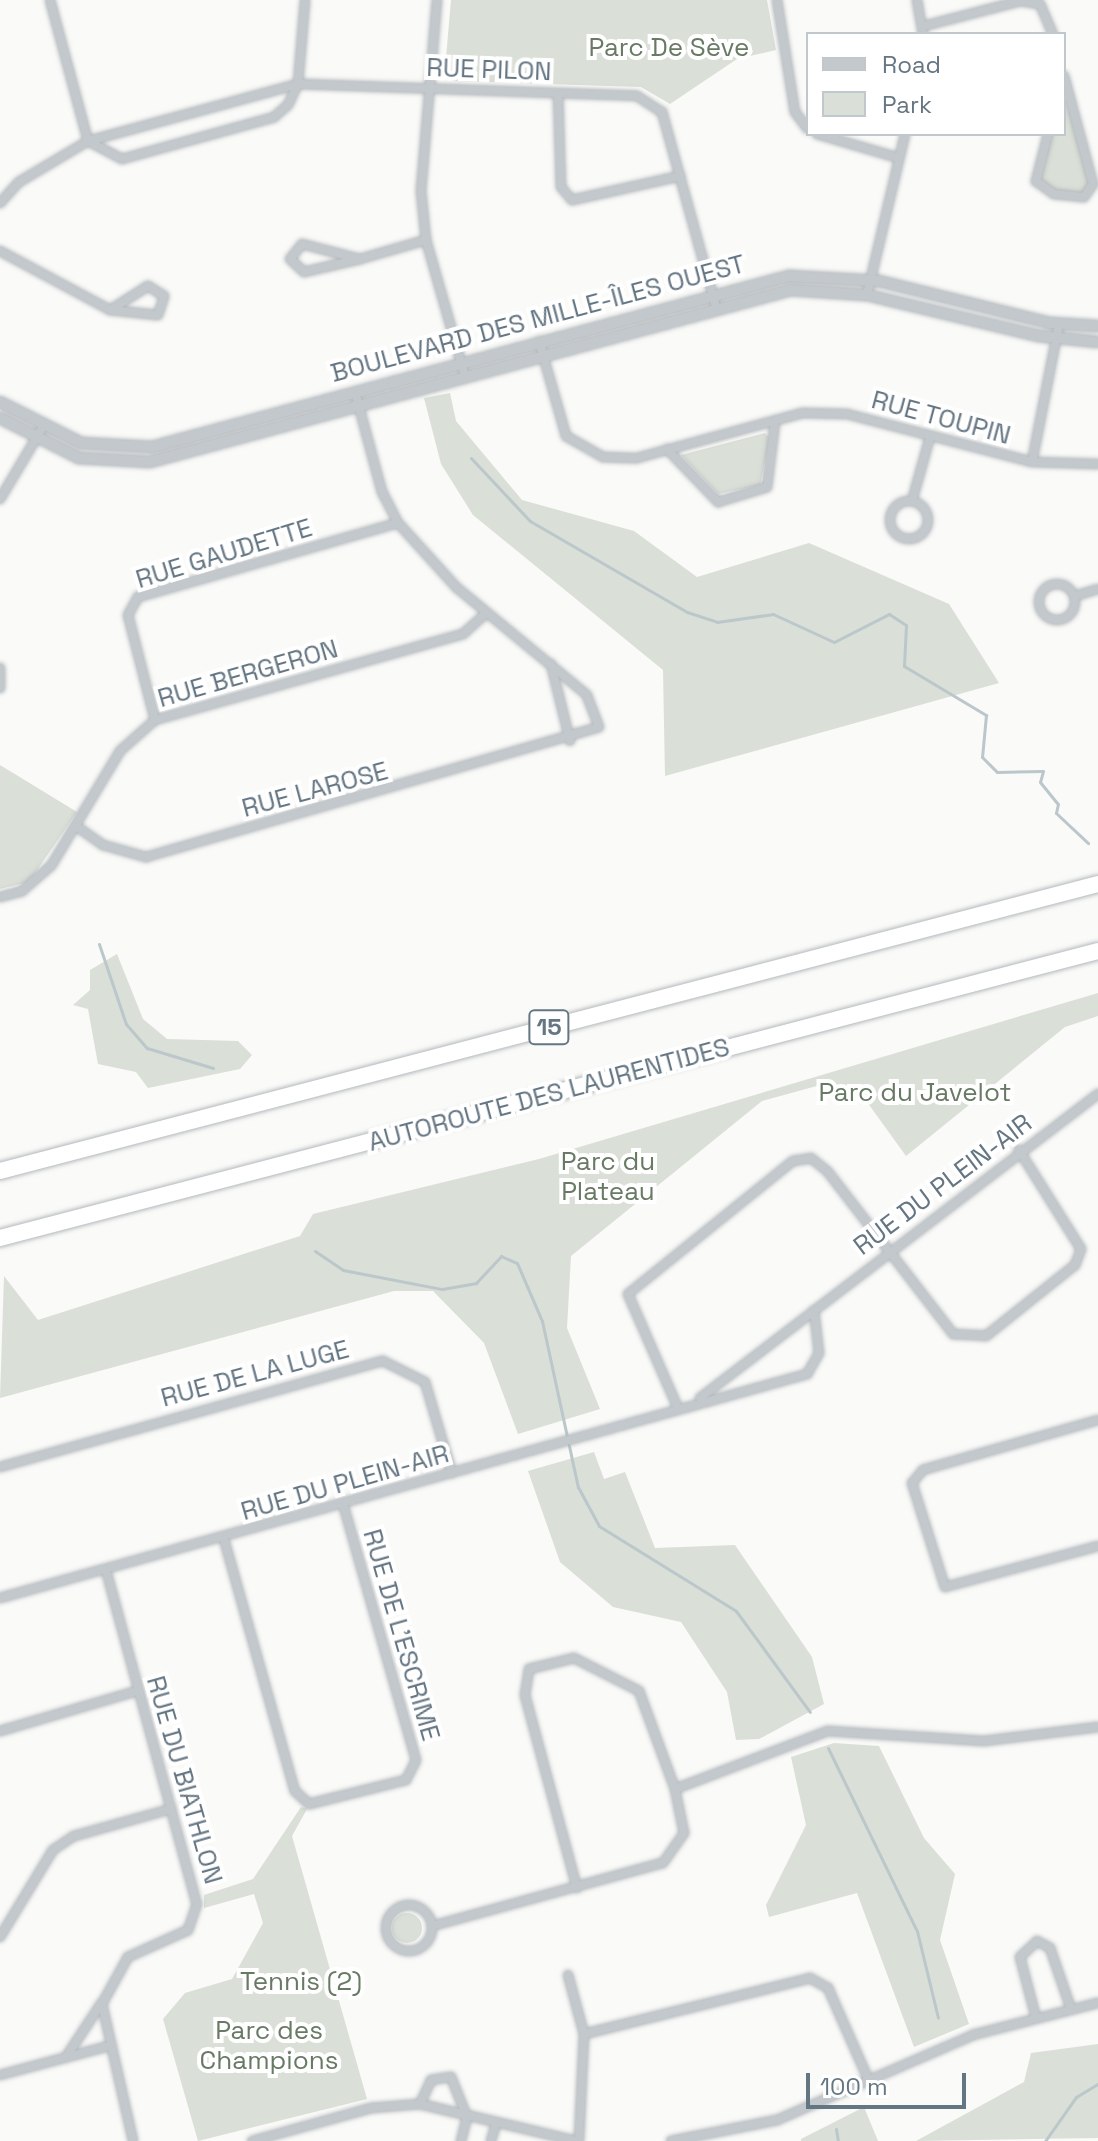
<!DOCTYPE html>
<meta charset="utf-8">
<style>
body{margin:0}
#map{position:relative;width:1098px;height:2141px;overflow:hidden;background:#fafaf8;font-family:"Space Grotesk",sans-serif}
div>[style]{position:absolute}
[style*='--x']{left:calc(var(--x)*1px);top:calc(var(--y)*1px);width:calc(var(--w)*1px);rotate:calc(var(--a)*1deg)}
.green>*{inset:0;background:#dadfd7}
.round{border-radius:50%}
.stream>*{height:3px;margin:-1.5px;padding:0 1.5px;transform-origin:1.5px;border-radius:1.5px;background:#bbc7cb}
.roads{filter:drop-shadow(0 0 2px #b4b9bd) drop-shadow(0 0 2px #b4b9bd)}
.minor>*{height:8px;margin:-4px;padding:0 4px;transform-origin:4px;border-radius:4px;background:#c3c8cc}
.minor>.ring{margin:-4px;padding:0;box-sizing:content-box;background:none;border:8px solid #c3c8cc;border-radius:50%}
.tertiary>*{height:10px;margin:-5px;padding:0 5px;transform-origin:5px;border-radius:5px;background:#c3c8cc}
.motorway>*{height:16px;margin:-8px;padding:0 8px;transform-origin:8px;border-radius:8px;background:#fff}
span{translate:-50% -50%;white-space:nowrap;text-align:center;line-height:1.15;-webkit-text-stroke:8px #fff;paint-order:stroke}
.shield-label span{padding:2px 6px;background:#fff;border:2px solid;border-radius:6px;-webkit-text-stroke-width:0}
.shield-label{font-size:24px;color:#657683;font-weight:700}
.park-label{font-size:26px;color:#687a64}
.street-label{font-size:26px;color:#657683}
.legend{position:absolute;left:806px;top:32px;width:260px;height:104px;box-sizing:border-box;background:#fff;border:2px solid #c1c8cd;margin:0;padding:10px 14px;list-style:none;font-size:24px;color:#657683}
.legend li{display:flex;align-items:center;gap:16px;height:40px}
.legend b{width:40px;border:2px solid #c1c8cd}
.scale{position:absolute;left:806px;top:2073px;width:160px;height:36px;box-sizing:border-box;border:4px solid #657683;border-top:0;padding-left:10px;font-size:24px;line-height:28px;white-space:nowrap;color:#657683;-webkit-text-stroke:6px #fff;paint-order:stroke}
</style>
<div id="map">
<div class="green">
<div style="clip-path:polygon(451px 0,767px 0,776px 50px,737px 59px,670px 104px,641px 87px,451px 81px,445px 69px)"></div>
<div style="clip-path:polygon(1064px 76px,1093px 184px,1084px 197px,1054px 194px,1036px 181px,1048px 134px,1064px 134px)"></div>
<div style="clip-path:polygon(450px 393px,456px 421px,522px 500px,634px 531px,697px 577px,809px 543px,949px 604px,999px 683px,665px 776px,663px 670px,473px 515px,441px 464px,424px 398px)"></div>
<div style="clip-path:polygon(765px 433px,770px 438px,760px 485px,718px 494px,681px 455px)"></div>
<div style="clip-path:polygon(0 765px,77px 812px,29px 882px,0 889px)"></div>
<div style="clip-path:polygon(117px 954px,143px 1019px,167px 1039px,238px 1041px,252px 1055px,240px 1069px,148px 1088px,136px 1072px,98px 1064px,88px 1009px,73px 1005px,90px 990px,90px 970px)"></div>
<div style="clip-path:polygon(1098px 993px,1098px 1016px,1065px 1027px,906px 1156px,867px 1102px,824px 1084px,762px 1101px,571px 1256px,567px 1328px,600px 1409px,518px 1434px,484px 1343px,433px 1291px,394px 1291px,0 1398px,4px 1276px,38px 1320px,300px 1236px,313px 1214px,539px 1159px)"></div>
<div style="clip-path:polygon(594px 1452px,604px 1479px,625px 1472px,655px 1548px,735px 1545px,812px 1657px,824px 1704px,759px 1739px,736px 1740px,727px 1692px,681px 1622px,613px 1607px,560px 1562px,528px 1471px)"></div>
<div style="clip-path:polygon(834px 1743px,879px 1746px,924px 1838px,955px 1874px,940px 1940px,969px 2024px,914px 2047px,857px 1893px,769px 1917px,766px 1905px,806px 1825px,791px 1757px)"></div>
<div style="clip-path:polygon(301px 1807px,307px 1809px,292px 1836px,367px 2099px,198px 2141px,163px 2019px,185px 1993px,232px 1979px,263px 1923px,254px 1894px,204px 1908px,204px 1895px,253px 1879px)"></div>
<div class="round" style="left:392px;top:1913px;width:30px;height:30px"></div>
<div style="clip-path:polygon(1098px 2044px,1098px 2138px,916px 2141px,1024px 2082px,1031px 2053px)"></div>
<div style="clip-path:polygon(864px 2107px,878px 2141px,801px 2141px,801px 2139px)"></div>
</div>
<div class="stream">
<div style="--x:471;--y:458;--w:86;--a:46.9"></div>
<div style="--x:530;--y:521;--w:181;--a:30.1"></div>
<div style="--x:687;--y:612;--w:32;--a:18"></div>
<div style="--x:717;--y:622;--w:57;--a:-8.1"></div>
<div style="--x:773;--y:614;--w:67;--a:24.7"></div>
<div style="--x:834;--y:642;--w:62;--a:-27"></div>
<div style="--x:889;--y:614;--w:20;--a:33"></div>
<div style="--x:906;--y:625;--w:41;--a:92.8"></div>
<div style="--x:904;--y:666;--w:96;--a:30.9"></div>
<div style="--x:986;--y:715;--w:42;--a:95.4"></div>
<div style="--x:982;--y:757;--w:21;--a:45"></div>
<div style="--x:997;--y:772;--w:46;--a:-1.2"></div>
<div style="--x:1043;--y:771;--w:11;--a:105"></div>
<div style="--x:1040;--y:782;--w:28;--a:51"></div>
<div style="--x:1058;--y:804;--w:9;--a:103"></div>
<div style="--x:1056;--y:813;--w:44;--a:43.2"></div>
<div style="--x:99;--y:944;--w:84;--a:71.4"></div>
<div style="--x:126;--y:1024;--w:32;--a:49"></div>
<div style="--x:147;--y:1048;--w:69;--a:16.9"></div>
<div style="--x:315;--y:1251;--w:34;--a:34"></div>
<div style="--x:343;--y:1270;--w:101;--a:10.9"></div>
<div style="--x:442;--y:1289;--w:35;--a:-10"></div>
<div style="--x:476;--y:1283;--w:37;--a:-47"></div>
<div style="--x:501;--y:1256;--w:17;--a:24"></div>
<div style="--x:517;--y:1263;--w:63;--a:66.7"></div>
<div style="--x:542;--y:1321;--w:170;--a:77.8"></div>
<div style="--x:578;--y:1487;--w:44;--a:61.7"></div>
<div style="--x:599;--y:1526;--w:161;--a:31.8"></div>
<div style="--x:736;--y:1611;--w:125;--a:53.8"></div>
<div style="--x:828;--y:1748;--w:203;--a:64.1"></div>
<div style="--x:917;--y:1931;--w:89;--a:76.4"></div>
<div style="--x:836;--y:2129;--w:12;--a:81"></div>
<div style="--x:1045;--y:2141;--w:54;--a:-54.8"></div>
<div style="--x:1076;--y:2097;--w:26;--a:-31"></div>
</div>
<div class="roads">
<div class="minor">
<div style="--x:50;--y:0;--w:146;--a:74.9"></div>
<div style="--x:88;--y:141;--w:38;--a:28"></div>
<div style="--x:122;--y:159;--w:158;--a:-15.4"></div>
<div style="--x:274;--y:117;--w:18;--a:-41"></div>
<div style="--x:288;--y:105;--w:23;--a:-65"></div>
<div style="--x:298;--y:84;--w:84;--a:-85.2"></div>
<div style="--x:437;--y:0;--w:192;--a:94.8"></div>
<div style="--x:421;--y:191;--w:49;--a:84.2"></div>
<div style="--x:426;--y:240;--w:141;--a:74"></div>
<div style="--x:777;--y:0;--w:113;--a:80.9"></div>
<div style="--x:795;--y:112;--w:21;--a:53"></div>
<div style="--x:917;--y:0;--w:35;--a:80"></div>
<div style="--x:924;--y:26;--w:100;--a:-14.5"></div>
<div style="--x:1021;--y:1;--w:19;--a:9"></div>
<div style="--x:1040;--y:4;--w:33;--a:67"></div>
<div style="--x:558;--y:93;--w:94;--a:88.2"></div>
<div style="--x:561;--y:187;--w:17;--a:50"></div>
<div style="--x:572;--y:200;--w:111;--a:-12.5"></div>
<div style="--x:817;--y:134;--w:85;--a:16.3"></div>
<div style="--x:1048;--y:134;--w:49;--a:104.3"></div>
<div style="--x:1036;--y:181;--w:22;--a:36"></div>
<div style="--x:1054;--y:194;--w:30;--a:6"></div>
<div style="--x:1084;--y:197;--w:16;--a:-55"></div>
<div style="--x:1093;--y:184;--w:112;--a:-105"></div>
<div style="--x:0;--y:203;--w:28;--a:-48"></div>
<div style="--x:19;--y:182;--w:80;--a:-30.7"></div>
<div style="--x:88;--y:141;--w:218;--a:-15.2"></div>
<div style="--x:298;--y:84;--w:339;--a:2"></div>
<div style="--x:637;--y:96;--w:30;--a:33"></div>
<div style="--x:662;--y:112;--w:202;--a:74.5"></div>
<div style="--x:0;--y:251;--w:125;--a:28.2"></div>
<div style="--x:110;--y:310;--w:48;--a:5.9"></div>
<div style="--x:158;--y:315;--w:20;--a:-72"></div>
<div style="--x:164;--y:296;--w:19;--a:-148"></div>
<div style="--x:148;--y:286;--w:45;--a:147.7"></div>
<div style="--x:360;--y:259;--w:57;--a:166.9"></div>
<div style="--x:304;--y:272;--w:19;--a:-137"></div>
<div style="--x:290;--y:259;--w:19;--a:-51"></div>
<div style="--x:302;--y:244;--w:60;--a:14.5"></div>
<div style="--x:360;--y:259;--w:69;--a:-16.1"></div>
<div style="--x:867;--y:295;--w:165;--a:-76.7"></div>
<div style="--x:539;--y:341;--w:99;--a:74.1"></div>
<div style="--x:566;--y:436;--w:43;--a:29.6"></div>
<div style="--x:603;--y:457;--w:34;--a:2"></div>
<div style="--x:637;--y:458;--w:172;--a:-15.2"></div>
<div style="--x:803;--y:413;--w:44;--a:1.3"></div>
<div style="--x:847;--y:414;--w:191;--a:14.5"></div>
<div style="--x:1032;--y:462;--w:66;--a:1.7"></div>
<div style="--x:667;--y:449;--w:74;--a:46.1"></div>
<div style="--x:718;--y:502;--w:51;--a:-17"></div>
<div style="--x:767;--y:487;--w:65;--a:-83"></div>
<div style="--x:1032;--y:462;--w:141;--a:-78.9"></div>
<div style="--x:0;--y:499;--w:84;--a:-59.2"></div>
<div style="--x:912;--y:501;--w:66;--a:-74.3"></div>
<div class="ring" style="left:890px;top:501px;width:30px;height:30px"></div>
<div class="ring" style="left:1039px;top:584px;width:28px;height:28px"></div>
<div style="--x:1075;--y:596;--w:24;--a:-17"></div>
<div style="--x:551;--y:664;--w:79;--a:76.1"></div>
<div style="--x:0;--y:668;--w:20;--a:90"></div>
<div style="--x:155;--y:720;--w:108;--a:-104.4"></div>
<div style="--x:128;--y:615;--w:21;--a:-61"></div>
<div style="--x:138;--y:597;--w:270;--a:-15.9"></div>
<div style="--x:76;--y:826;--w:33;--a:35"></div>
<div style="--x:103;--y:845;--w:45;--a:15.6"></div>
<div style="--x:146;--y:857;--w:471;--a:-16"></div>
<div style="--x:599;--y:727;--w:34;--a:-111"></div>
<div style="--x:587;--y:695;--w:168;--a:-140.5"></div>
<div style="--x:457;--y:588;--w:88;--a:-132.2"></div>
<div style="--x:398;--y:523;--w:35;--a:-117"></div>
<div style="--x:382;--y:492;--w:104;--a:-105.1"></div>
<div style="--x:0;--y:897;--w:23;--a:-15"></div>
<div style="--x:22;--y:891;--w:38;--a:-41"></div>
<div style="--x:51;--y:866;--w:134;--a:-59"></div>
<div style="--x:120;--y:751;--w:47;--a:-41.5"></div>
<div style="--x:155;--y:720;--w:320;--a:-15.6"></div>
<div style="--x:463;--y:634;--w:31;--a:-42"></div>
<div style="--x:700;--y:1398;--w:501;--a:-37.37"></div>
<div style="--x:677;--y:1406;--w:122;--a:-113.6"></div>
<div style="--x:628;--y:1294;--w:212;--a:-38.9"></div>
<div style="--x:793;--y:1161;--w:18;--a:-9"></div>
<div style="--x:811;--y:1158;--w:22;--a:39"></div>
<div style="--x:828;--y:1172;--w:205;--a:52.3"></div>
<div style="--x:953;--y:1334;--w:33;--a:3"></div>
<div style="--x:986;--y:1336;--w:114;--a:-38.6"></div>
<div style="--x:1075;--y:1265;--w:17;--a:-69"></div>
<div style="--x:1081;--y:1249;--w:117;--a:-122.1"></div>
<div style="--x:1098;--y:1420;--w:182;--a:164.1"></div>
<div style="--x:923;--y:1470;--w:17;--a:130"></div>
<div style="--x:912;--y:1483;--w:109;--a:72.4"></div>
<div style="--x:945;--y:1587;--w:158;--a:-15"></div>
<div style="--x:0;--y:1467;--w:397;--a:-15.5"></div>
<div style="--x:383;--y:1361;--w:47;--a:26.6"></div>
<div style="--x:425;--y:1382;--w:95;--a:73.5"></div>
<div style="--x:224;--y:1539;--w:262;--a:74.3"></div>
<div style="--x:295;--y:1791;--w:19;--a:43"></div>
<div style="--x:309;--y:1804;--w:100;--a:-13.9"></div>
<div style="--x:406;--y:1780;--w:22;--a:-63"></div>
<div style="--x:416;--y:1760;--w:267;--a:-105.9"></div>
<div style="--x:106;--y:1570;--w:346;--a:74.8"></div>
<div style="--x:197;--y:1904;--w:28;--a:109"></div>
<div style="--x:188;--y:1930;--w:66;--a:155.8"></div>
<div style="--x:128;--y:1957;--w:54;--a:119"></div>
<div style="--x:102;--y:2004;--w:140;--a:77.2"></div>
<div style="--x:0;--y:1598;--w:838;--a:-15.51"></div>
<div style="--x:807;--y:1374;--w:24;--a:-60"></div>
<div style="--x:819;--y:1353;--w:43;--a:-96.6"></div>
<div style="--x:0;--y:1731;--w:143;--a:-16.3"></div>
<div style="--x:577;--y:1888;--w:200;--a:-105.1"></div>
<div style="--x:525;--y:1695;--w:26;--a:-81"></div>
<div style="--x:529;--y:1669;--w:46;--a:-13.7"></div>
<div style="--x:574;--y:1658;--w:73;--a:26.9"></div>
<div style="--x:639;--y:1691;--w:104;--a:69.8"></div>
<div class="ring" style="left:386px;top:1905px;width:38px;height:38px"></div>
<div style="--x:432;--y:1926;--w:239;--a:-15.3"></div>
<div style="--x:663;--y:1863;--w:37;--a:-55"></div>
<div style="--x:684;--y:1833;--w:45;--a:-101.6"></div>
<div style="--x:675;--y:1789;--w:164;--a:-20.8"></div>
<div style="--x:828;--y:1731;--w:156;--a:3.7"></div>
<div style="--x:984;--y:1741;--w:115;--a:-7"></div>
<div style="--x:0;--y:1937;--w:102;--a:-58.7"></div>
<div style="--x:53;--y:1850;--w:25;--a:-34"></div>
<div style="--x:74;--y:1836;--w:101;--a:-15.6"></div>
<div style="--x:568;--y:1975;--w:61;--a:74.8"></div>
<div style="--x:584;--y:2034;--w:107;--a:92.7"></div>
<div style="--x:1035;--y:2014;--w:59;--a:-104.7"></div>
<div style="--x:1020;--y:1957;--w:23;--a:-43"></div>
<div style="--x:1037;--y:1941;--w:15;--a:28"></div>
<div style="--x:1050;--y:1948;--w:61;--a:71"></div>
<div style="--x:584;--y:2034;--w:233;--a:-13.9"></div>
<div style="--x:810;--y:1978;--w:21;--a:29"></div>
<div style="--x:828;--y:1988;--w:102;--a:66.2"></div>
<div style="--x:66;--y:2057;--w:64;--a:-56.6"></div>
<div style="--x:0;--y:2075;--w:112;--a:-15"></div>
<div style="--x:420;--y:2104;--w:26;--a:-65"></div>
<div style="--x:431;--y:2080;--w:20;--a:-9"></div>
<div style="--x:451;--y:2077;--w:43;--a:68.2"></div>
<div style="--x:467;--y:2117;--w:25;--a:104"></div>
<div style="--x:252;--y:2141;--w:123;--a:-15.5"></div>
<div style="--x:371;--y:2108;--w:49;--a:-4.7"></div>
<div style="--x:420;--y:2104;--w:160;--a:13.3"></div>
<div style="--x:491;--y:2141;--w:15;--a:-74"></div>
<div style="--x:671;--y:2141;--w:108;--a:-11.2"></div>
<div style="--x:777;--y:2120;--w:214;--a:-23.4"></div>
<div style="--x:973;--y:2035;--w:129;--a:-14.4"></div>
</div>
<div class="tertiary">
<div style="--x:0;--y:402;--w:91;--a:26.8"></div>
<div style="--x:81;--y:443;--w:71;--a:3.2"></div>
<div style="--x:152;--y:447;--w:660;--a:-15.03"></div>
<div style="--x:789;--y:276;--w:90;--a:3.2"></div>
<div style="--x:879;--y:281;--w:176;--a:13.8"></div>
<div style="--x:1050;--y:323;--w:48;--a:3.6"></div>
<div style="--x:0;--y:418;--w:89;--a:26.9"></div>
<div style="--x:79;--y:458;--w:71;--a:3.2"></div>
<div style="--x:150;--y:462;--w:664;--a:-15.02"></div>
<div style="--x:791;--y:290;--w:76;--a:3.8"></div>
<div style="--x:867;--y:295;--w:177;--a:13.4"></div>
<div style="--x:1039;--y:336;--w:59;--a:5.8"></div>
</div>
<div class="motorway">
<div style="--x:0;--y:1171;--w:1135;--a:-14.65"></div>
<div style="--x:0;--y:1238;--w:1135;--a:-14.65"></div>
</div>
</div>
<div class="shield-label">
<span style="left:549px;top:1027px">15</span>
</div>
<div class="park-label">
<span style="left:669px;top:48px">Parc De Sève</span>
<span style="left:915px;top:1093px">Parc du Javelot</span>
<span style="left:608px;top:1177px">Parc du<br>Plateau</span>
<span style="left:301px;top:1982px">Tennis (2)</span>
<span style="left:269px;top:2046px">Parc des<br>Champions</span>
</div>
<div class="street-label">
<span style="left:489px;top:70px;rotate:2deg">RUE PILON</span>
<span style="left:538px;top:319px;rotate:-15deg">BOULEVARD DES MILLE-ÎLES OUEST</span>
<span style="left:941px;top:418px;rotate:15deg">RUE TOUPIN</span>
<span style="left:224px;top:554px;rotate:-17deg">RUE GAUDETTE</span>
<span style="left:248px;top:674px;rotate:-16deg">RUE BERGERON</span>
<span style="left:315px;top:790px;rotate:-15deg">RUE LAROSE</span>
<span style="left:549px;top:1095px;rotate:-15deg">AUTOROUTE DES LAURENTIDES</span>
<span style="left:943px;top:1185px;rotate:-37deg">RUE DU PLEIN-AIR</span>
<span style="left:255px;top:1374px;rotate:-15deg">RUE DE LA LUGE</span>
<span style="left:345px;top:1483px;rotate:-16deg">RUE DU PLEIN-AIR</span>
<span style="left:401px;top:1635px;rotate:74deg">RUE DE L'ESCRIME</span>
<span style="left:184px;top:1780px;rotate:74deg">RUE DU BIATHLON</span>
</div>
<ul class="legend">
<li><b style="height:10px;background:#c3c8cc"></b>Road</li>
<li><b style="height:22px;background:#dadfd7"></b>Park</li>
</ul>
<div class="scale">100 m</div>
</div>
